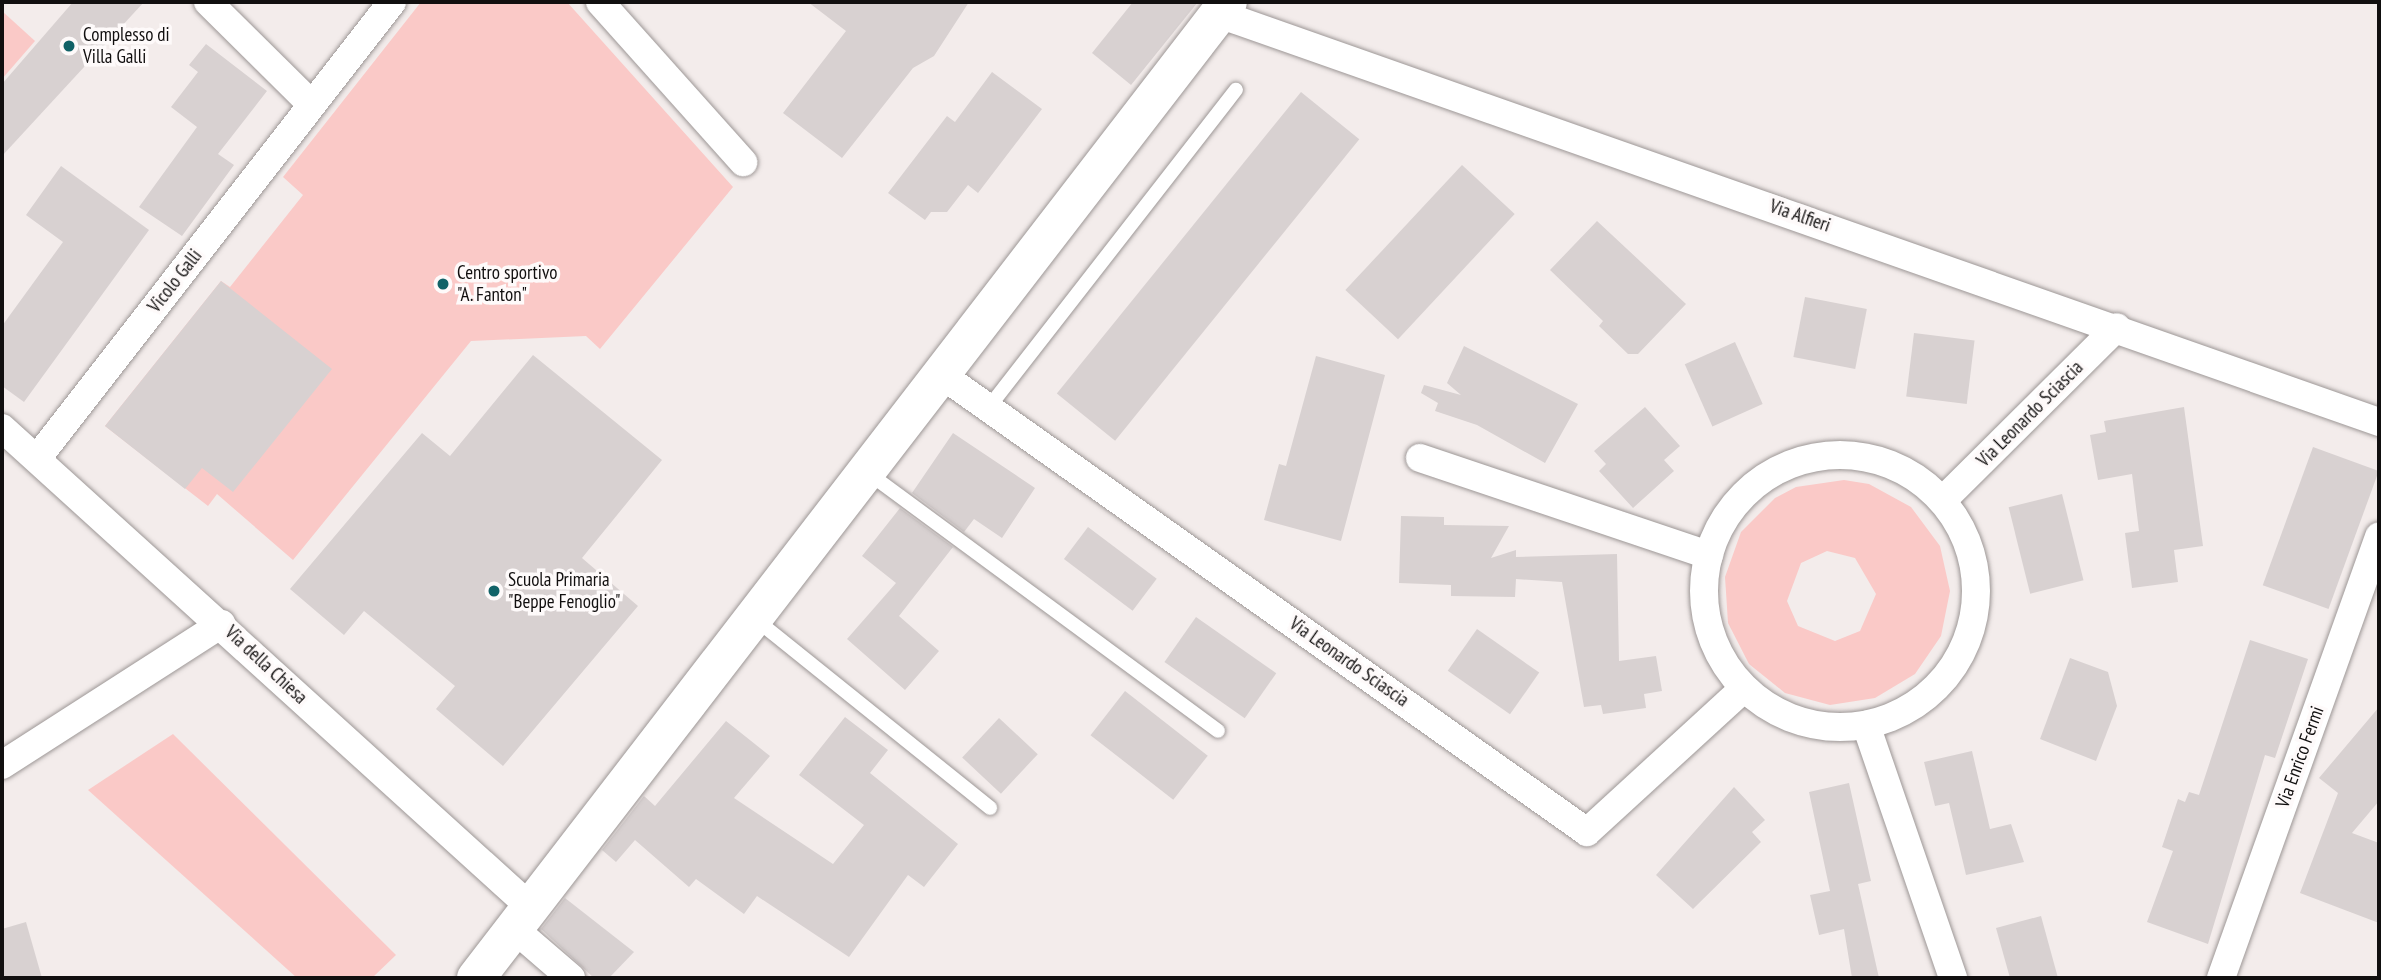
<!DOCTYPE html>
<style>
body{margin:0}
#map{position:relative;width:2381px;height:980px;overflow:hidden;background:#f3eceb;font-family:"PT Sans Narrow",sans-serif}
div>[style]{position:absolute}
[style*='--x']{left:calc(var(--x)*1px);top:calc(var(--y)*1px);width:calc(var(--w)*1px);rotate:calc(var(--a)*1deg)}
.green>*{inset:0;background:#fac9c7}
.building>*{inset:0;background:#d8d1d1;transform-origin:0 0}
.roads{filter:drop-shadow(0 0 2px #9d9796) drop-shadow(0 0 2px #9d9796)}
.lane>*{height:14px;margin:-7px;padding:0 7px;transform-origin:7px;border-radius:7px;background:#fff}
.street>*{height:28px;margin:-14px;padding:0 14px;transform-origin:14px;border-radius:14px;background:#fff}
.street>.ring{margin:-14px;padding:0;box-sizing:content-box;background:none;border:28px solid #fff;border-radius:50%}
.secondary>*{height:38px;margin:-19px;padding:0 19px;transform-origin:19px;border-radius:19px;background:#fff}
.dots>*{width:19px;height:19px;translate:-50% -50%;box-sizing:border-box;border:4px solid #fefafa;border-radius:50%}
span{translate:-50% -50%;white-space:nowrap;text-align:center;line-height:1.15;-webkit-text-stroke:7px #fefafa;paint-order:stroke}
.poi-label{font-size:19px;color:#110f0f}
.left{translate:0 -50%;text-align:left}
.street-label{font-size:19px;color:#110f0f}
.frame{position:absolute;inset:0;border:4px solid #110f0f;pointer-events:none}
</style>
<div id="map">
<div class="green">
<div style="clip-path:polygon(421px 2px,567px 2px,733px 187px,600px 349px,586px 336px,471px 341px,293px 560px,217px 494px,208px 506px,105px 426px,221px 281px,230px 287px,303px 195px,283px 177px)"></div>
<div style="clip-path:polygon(2px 11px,35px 41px,2px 79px)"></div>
<div style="clip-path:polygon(evenodd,1844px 480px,1869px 484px,1911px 507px,1940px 546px,1950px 591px,1941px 636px,1915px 674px,1875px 698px,1830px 705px,1785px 693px,1749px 664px,1728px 623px,1725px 577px,1741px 532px,1775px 498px,1796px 487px,1844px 480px,1827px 551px,1855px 558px,1876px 594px,1860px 631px,1835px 641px,1798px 626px,1787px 601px,1801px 563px,1827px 551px)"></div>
<div style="clip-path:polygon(173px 734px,396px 955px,372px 978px,297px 978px,88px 790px)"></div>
</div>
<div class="building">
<div style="clip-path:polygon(73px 2px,144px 2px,2px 156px,2px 84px)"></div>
<div style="clip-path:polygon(808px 2px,969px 2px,934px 56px,913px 68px,842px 158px,783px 113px,846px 31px)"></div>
<div style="clip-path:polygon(1133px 2px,1198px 2px,1131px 85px,1092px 53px)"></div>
<div style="clip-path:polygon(206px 44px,267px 91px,218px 154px,234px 165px,182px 236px,139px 207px,197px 127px,171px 107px,198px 72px,189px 65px)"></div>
<div style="clip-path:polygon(992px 72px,1042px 109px,978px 193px,968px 185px,947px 212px,931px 212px,925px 220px,888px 193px,947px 116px,955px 122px)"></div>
<div style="left:1301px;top:92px;width:75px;height:388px;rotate:39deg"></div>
<div style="left:1462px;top:165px;width:72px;height:171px;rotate:43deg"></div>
<div style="clip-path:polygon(61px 166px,149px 230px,24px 402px,2px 386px,2px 326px,63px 242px,26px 215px)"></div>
<div style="clip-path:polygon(1597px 221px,1686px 304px,1638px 354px,1628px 354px,1599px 326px,1603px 321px,1550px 270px)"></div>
<div style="clip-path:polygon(221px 281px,332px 369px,233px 492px,202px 468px,185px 489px,105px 426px)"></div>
<div style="left:1805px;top:297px;width:63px;height:61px;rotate:11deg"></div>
<div style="left:1914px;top:333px;width:61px;height:64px;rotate:7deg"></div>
<div style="left:1735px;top:342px;width:68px;height:55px;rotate:66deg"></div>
<div style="clip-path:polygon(1464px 346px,1578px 404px,1545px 463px,1477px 425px,1435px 411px,1438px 403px,1421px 393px,1424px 385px,1461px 395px,1447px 383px)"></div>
<div style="clip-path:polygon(533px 355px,662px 460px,582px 558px,638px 606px,503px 766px,436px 709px,455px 686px,364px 611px,344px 635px,290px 589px,422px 433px,450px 456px)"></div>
<div style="clip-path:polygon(1316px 356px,1385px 375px,1341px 541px,1264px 520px,1279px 464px,1286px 466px)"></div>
<div style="clip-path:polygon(1645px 407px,1680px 446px,1664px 460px,1674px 471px,1633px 508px,1599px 471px,1606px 464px,1594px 451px)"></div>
<div style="clip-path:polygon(2184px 407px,2203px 546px,2174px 550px,2178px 582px,2132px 588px,2125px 533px,2139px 531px,2132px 474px,2098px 480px,2090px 435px,2106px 432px,2104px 421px)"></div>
<div style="clip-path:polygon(953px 433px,1035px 488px,1002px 538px,974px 519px,964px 532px,912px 493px)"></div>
<div style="left:2313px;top:447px;width:70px;height:147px;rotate:20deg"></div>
<div style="left:2062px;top:494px;width:89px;height:55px;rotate:76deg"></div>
<div style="clip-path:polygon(900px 508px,953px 547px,899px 616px,939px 651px,905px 690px,847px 639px,896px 583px,862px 556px)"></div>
<div style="clip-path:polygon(1401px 516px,1444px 517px,1444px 525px,1509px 526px,1491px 558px,1516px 550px,1516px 557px,1617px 554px,1619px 661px,1656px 656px,1662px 691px,1644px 694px,1646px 708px,1603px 714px,1601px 705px,1584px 707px,1562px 582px,1516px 579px,1515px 597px,1451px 596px,1451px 585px,1399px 583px)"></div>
<div style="left:1088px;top:527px;width:86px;height:40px;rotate:37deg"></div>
<div style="left:1196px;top:617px;width:98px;height:55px;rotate:35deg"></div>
<div style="left:1477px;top:629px;width:76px;height:51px;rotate:35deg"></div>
<div style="clip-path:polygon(2250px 640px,2308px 659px,2275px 758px,2265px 755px,2208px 944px,2147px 922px,2173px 851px,2162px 847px,2178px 799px,2185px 802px,2189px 792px,2199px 795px)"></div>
<div style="clip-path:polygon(2070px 658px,2108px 672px,2117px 706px,2096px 761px,2040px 739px)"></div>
<div style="left:1125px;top:691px;width:105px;height:56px;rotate:38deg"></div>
<div style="clip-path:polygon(2379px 707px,2379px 801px,2352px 833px,2379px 843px,2379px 923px,2300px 893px,2338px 793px,2319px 778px)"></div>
<div style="clip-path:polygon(845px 717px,888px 750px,870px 773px,958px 844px,924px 887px,908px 875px,849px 957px,757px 896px,744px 914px,696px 879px,689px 887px,635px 840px,616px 862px,602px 850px,644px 796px,655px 806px,726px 721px,770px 756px,734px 798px,833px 864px,864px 825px,799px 775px)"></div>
<div style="left:999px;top:718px;width:53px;height:54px;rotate:43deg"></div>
<div style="clip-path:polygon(1972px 751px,1990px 829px,2011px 824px,2024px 862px,1966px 875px,1949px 803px,1935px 806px,1924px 762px)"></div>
<div style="clip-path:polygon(1849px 783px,1871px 881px,1858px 884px,1879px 978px,1852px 978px,1844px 929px,1819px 935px,1810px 895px,1830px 891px,1809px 792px)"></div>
<div style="clip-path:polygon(1734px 787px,1765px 820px,1752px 832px,1761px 842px,1693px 909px,1656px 875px)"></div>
<div style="clip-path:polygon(565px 898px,634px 952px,609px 978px,594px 978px,541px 929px)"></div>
<div style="clip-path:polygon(2041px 916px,2058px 978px,2010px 978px,1996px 928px)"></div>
<div style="clip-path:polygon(26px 922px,42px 978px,2px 978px,2px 929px)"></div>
</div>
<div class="roads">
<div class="lane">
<div style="--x:989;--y:407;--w:402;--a:-52.1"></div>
<div style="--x:867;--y:472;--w:436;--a:36.4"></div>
<div style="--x:754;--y:618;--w:303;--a:38.8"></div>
</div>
<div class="street">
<div style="--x:208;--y:2;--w:146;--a:44.7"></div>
<div style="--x:600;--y:2;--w:215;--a:48.2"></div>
<div style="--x:1219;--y:14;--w:1230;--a:19.38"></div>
<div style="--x:939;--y:373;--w:794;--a:35.31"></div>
<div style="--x:1587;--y:832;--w:209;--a:-42.5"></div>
<div style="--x:2;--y:428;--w:710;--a:42.2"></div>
<div class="ring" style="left:1704px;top:455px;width:244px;height:244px"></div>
<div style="--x:39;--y:456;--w:575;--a:-52.13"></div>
<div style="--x:1420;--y:458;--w:305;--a:18.6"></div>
<div style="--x:1943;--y:500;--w:245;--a:-44.8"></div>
<div style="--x:1866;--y:725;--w:268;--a:71"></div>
<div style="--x:2;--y:765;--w:261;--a:-32.7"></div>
<div style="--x:512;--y:927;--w:78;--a:40.8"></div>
<div style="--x:2221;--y:978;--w:469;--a:-70.3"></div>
</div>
<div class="secondary">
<div style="--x:476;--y:978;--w:1232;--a:-52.39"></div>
</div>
</div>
<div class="dots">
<div style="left:69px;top:46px;background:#116267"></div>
<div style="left:443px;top:284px;background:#116267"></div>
<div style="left:494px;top:591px;background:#116267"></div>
</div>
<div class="poi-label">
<span class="left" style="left:83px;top:46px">Complesso di<br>Villa Galli</span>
<span class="left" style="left:457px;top:284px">Centro sportivo<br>"A. Fanton"</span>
<span class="left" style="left:508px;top:591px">Scuola Primaria<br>"Beppe Fenoglio"</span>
</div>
<div class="street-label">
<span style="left:1800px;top:216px;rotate:19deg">Via Alfieri</span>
<span style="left:175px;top:281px;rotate:-52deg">Vicolo Galli</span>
<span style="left:2030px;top:414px;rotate:-45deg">Via Leonardo Sciascia</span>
<span style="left:1349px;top:662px;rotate:35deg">Via Leonardo Sciascia</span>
<span style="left:266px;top:665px;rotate:43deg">Via della Chiesa</span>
<span style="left:2300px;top:757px;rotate:-70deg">Via Enrico Fermi</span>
</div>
<div class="frame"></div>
</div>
